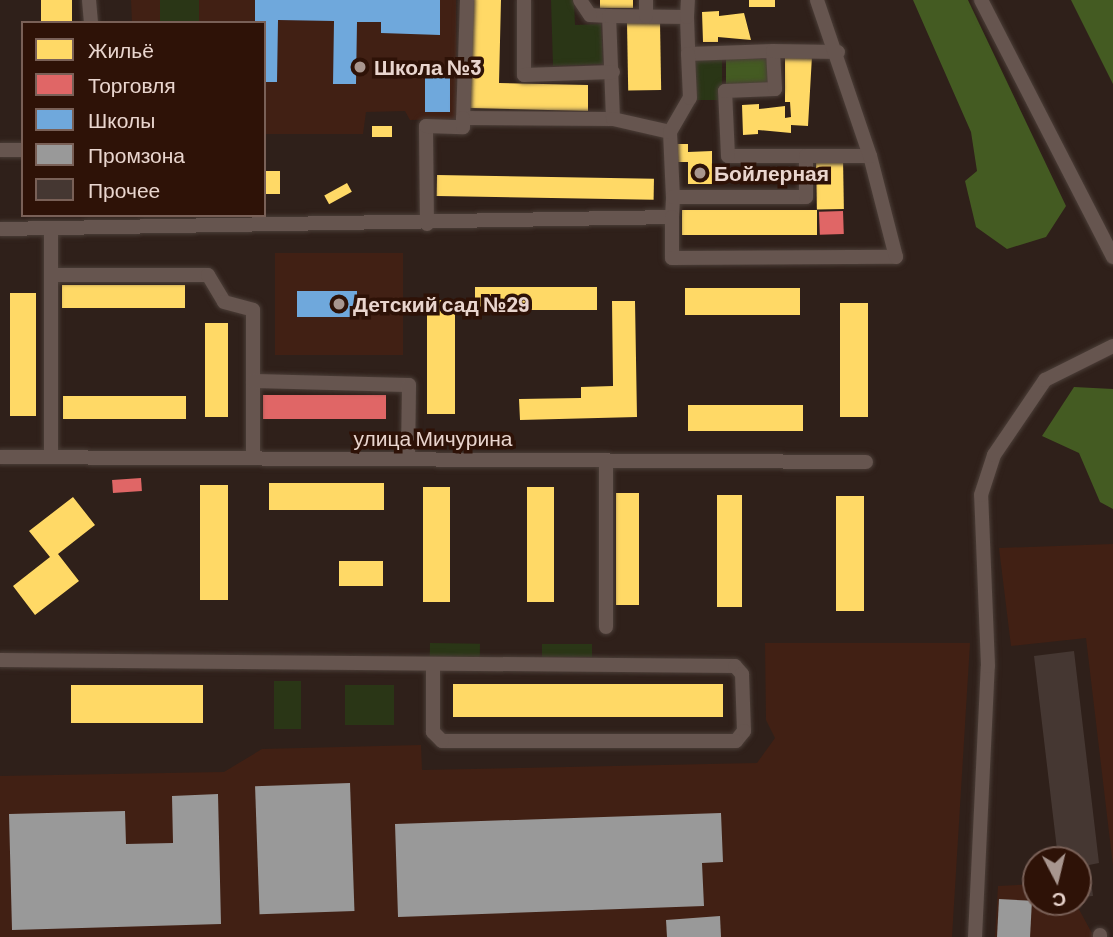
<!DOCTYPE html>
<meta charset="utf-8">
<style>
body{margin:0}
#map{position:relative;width:1113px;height:937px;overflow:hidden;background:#2f201a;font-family:Barlow,sans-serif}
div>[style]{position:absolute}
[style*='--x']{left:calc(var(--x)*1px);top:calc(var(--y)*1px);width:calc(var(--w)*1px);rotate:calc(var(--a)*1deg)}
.built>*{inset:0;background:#412014;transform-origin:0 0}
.green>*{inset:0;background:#2a3616;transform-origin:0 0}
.forest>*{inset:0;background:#445b22;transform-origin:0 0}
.homes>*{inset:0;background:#ffd966;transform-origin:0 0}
.shops>*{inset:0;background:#e06666;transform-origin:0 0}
.schools>*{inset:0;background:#6fa8dc;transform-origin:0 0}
.industry>*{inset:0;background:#999;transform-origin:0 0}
.building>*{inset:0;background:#453732}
.roads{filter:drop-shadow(0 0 2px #4b3e38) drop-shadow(0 0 2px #4b3e38)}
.minor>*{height:14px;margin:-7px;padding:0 7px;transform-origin:7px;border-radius:7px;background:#66554f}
.dots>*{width:19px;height:19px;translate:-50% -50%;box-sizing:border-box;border:4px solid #2e1207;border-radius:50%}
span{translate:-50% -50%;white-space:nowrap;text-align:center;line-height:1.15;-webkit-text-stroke:7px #2e1207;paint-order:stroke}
.poi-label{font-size:21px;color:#e9d5ce;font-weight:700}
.left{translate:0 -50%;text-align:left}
.street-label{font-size:21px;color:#e9d5ce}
.legend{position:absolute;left:21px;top:21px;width:245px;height:196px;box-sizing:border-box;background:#2e1207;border:2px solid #796057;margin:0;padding:9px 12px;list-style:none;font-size:21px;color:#e9d5ce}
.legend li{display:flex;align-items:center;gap:14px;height:35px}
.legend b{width:35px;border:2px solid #796057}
.north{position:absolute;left:1022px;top:846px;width:70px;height:70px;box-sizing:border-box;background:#2e1207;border:2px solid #796057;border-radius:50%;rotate:173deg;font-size:19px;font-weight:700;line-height:28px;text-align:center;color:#e9d5ce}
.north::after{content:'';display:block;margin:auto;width:24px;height:32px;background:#a8968f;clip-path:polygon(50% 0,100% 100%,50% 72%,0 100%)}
</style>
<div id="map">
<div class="built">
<div style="clip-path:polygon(131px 0,456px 0,457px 119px,410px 120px,405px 111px,366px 112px,363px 134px,264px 134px,264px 23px,132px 23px)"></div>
<div style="left:275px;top:253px;width:128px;height:102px"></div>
<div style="clip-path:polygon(1113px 544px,1113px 866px,1086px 638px,1011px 646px,999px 548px)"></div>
<div style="clip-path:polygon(765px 643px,970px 643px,952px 937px,0 937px,0 776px,224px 772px,262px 749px,421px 745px,422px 770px,757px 763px,775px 738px,766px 720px)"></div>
<div style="clip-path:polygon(1036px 884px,1036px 902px,1075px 902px,1094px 937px,995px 937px,998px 886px)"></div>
</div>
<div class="green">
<div style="left:160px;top:0;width:39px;height:23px"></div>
<div style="clip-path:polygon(551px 0,574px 0,575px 25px,601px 24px,603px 64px,553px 66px)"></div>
<div style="left:693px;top:58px;width:29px;height:42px"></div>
<div style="left:430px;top:643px;width:50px;height:14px;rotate:1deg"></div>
<div style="left:542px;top:644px;width:50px;height:13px"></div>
<div style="left:274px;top:681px;width:27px;height:48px"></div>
<div style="left:345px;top:685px;width:49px;height:40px"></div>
</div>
<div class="forest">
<div style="clip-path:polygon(913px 0,968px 0,1066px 206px,1046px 237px,1007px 249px,976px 227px,965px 181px,977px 171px,971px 132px)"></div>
<div style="clip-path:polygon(1071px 0,1113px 0,1113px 84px)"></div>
<div style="left:770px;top:59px;width:26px;height:44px;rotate:90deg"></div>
<div style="clip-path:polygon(1074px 387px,1113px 389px,1113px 509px,1100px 502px,1079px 453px,1042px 436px)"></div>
</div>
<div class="homes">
<div style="left:41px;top:0;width:31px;height:23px"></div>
<div style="clip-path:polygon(471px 0,501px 0,499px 83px,588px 85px,588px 111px,469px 108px)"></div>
<div style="left:600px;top:0;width:33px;height:8px"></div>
<div style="left:749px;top:0;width:26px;height:7px"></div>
<div style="clip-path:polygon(719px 11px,719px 16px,744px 13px,751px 40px,718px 37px,718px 42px,703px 42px,702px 12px)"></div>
<div style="left:660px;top:22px;width:68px;height:33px;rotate:89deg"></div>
<div style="clip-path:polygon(785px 55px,812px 56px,808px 126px,791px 125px,791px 133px,758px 130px,758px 134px,743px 135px,742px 105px,759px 104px,759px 109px,785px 106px,785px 118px,791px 117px,790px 102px,785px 102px)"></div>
<div style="left:372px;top:126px;width:20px;height:11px"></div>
<div style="clip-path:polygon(676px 144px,688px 144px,688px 152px,712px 151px,712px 184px,688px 184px,688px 162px,676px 162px)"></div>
<div style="left:843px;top:158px;width:51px;height:27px;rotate:89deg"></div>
<div style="left:264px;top:171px;width:16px;height:23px"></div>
<div style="left:437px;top:175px;width:217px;height:21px;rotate:1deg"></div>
<div style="left:347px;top:183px;width:10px;height:26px;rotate:61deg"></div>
<div style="left:682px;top:210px;width:135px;height:25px"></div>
<div style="left:62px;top:285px;width:123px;height:23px"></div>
<div style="left:475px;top:287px;width:122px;height:23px"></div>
<div style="left:685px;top:288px;width:115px;height:27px"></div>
<div style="left:10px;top:293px;width:26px;height:123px"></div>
<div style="left:427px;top:300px;width:28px;height:114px"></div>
<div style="clip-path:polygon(612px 301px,635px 301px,637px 417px,520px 420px,519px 399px,581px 398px,581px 387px,613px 386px)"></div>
<div style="left:840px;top:303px;width:28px;height:114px"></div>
<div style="left:205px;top:323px;width:23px;height:94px"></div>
<div style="left:63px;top:396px;width:123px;height:23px"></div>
<div style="left:688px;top:405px;width:115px;height:26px"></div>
<div style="left:269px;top:483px;width:115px;height:27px"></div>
<div style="left:228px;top:485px;width:115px;height:28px;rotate:90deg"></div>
<div style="left:450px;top:487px;width:115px;height:27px;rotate:90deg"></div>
<div style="left:527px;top:487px;width:27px;height:115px"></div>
<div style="left:616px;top:493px;width:23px;height:112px"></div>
<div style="left:717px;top:495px;width:25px;height:112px"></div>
<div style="left:836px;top:496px;width:28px;height:115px"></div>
<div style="clip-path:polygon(73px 497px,95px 525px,58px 554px,79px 581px,35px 615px,13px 586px,50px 557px,29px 531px)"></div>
<div style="left:383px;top:561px;width:25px;height:44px;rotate:90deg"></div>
<div style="left:453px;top:684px;width:270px;height:33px"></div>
<div style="left:71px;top:685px;width:132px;height:38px"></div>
</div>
<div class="shops">
<div style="left:843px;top:211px;width:23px;height:24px;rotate:88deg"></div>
<div style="left:263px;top:395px;width:123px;height:24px"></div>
<div style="left:141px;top:478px;width:13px;height:29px;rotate:86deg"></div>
</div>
<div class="schools">
<div style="clip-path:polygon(255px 0,440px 0,440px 35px,381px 33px,381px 22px,357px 22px,356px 84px,333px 84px,334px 21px,278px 20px,277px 82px,264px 82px,264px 23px,255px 23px)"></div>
<div style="left:425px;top:77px;width:25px;height:35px"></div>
<div style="left:297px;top:291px;width:60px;height:26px"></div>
</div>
<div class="industry">
<div style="left:350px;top:783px;width:128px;height:95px;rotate:88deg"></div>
<div style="clip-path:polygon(218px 794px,221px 924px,12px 930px,9px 814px,125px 811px,126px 844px,173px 843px,172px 796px)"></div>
<div style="clip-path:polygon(721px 813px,723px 862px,702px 863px,704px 906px,398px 917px,395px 824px)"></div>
<div style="left:999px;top:899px;width:33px;height:38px;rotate:3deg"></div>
<div style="clip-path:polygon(720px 916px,721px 937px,667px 937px,666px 920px)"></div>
</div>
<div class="building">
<div style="clip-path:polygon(1074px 651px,1099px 863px,1089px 865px,1093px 896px,1082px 897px,1078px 860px,1058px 858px,1034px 656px)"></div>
</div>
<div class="roads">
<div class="minor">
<div style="--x:89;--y:0;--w:23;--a:85"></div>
<div style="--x:467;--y:0;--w:118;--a:91.9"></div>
<div style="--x:463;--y:118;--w:150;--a:0.4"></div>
<div style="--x:613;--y:119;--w:103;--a:-92.2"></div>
<div style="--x:609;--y:16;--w:19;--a:-177"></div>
<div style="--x:590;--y:15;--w:18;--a:-124"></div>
<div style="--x:524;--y:0;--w:75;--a:90"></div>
<div style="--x:524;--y:75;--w:89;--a:-1.9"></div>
<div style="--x:981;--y:0;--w:289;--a:62.8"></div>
<div style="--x:609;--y:16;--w:78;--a:0.7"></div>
<div style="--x:687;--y:17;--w:37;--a:88"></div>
<div style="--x:688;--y:54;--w:85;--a:-2"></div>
<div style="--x:646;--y:16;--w:16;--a:-90"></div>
<div style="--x:687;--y:17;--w:17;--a:-87"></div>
<div style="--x:613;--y:119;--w:58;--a:12.8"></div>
<div style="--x:670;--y:132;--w:65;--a:87.4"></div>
<div style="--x:670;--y:132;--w:39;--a:-60"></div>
<div style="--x:690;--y:98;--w:44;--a:-92.6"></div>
<div style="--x:0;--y:150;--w:23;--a:0"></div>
<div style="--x:806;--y:156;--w:78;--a:180"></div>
<div style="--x:728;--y:156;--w:65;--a:-92.6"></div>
<div style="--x:725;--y:91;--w:50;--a:-2.3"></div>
<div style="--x:775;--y:89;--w:38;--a:-93"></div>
<div style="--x:773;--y:51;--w:65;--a:0.9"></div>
<div style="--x:672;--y:217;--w:20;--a:-87"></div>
<div style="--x:673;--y:197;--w:133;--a:0"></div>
<div style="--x:806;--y:197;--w:41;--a:-90"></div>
<div style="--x:806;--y:156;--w:64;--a:0"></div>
<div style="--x:427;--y:224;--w:98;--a:-90.6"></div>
<div style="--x:426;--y:126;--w:37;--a:2"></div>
<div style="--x:463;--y:127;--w:9;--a:-90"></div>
<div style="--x:0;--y:229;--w:672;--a:-1.02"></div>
<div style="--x:672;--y:217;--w:41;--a:90"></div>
<div style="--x:672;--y:258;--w:224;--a:-0.3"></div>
<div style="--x:896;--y:257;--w:104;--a:-104.4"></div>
<div style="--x:870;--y:156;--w:165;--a:-108.8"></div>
<div style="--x:51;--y:275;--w:157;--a:0"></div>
<div style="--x:208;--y:275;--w:31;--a:59"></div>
<div style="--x:224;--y:302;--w:30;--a:15"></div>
<div style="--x:253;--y:310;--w:148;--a:90"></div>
<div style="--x:253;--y:381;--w:156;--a:1.5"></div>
<div style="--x:409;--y:385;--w:74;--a:90.8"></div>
<div style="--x:0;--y:457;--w:866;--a:0.33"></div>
<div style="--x:51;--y:457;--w:228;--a:-90"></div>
<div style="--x:606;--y:461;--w:166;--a:90"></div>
<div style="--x:0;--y:660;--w:735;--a:0.47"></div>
<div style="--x:735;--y:666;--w:11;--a:49"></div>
<div style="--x:742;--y:674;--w:57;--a:88"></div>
<div style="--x:744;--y:731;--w:13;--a:129"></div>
<div style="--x:736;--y:741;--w:294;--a:180"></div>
<div style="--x:442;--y:741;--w:13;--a:-135"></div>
<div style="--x:433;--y:732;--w:67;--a:-90"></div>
<div style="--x:1100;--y:935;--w:2;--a:90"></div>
<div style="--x:975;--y:937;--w:271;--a:-87.3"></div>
<div style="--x:988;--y:666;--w:171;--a:-92.3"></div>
<div style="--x:981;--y:495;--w:42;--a:-72"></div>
<div style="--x:994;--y:455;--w:91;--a:-55.8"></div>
<div style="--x:1045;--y:380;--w:76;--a:-26.6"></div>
</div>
</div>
<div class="dots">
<div style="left:360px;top:67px;background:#a8968f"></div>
<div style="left:700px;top:173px;background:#a8968f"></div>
<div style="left:339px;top:304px;background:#a8968f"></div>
</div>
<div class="poi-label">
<span class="left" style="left:374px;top:67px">Школа №3</span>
<span class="left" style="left:714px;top:173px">Бойлерная</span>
<span class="left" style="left:353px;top:304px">Детский сад №29</span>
</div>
<div class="street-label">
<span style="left:433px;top:438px">улица Мичурина</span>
</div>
<ul class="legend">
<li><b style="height:19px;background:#ffd966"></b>Жильё</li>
<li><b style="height:19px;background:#e06666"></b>Торговля</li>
<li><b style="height:19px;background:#6fa8dc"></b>Школы</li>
<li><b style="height:19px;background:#999"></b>Промзона</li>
<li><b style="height:19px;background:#453732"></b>Прочее</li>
</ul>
<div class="north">С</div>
</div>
